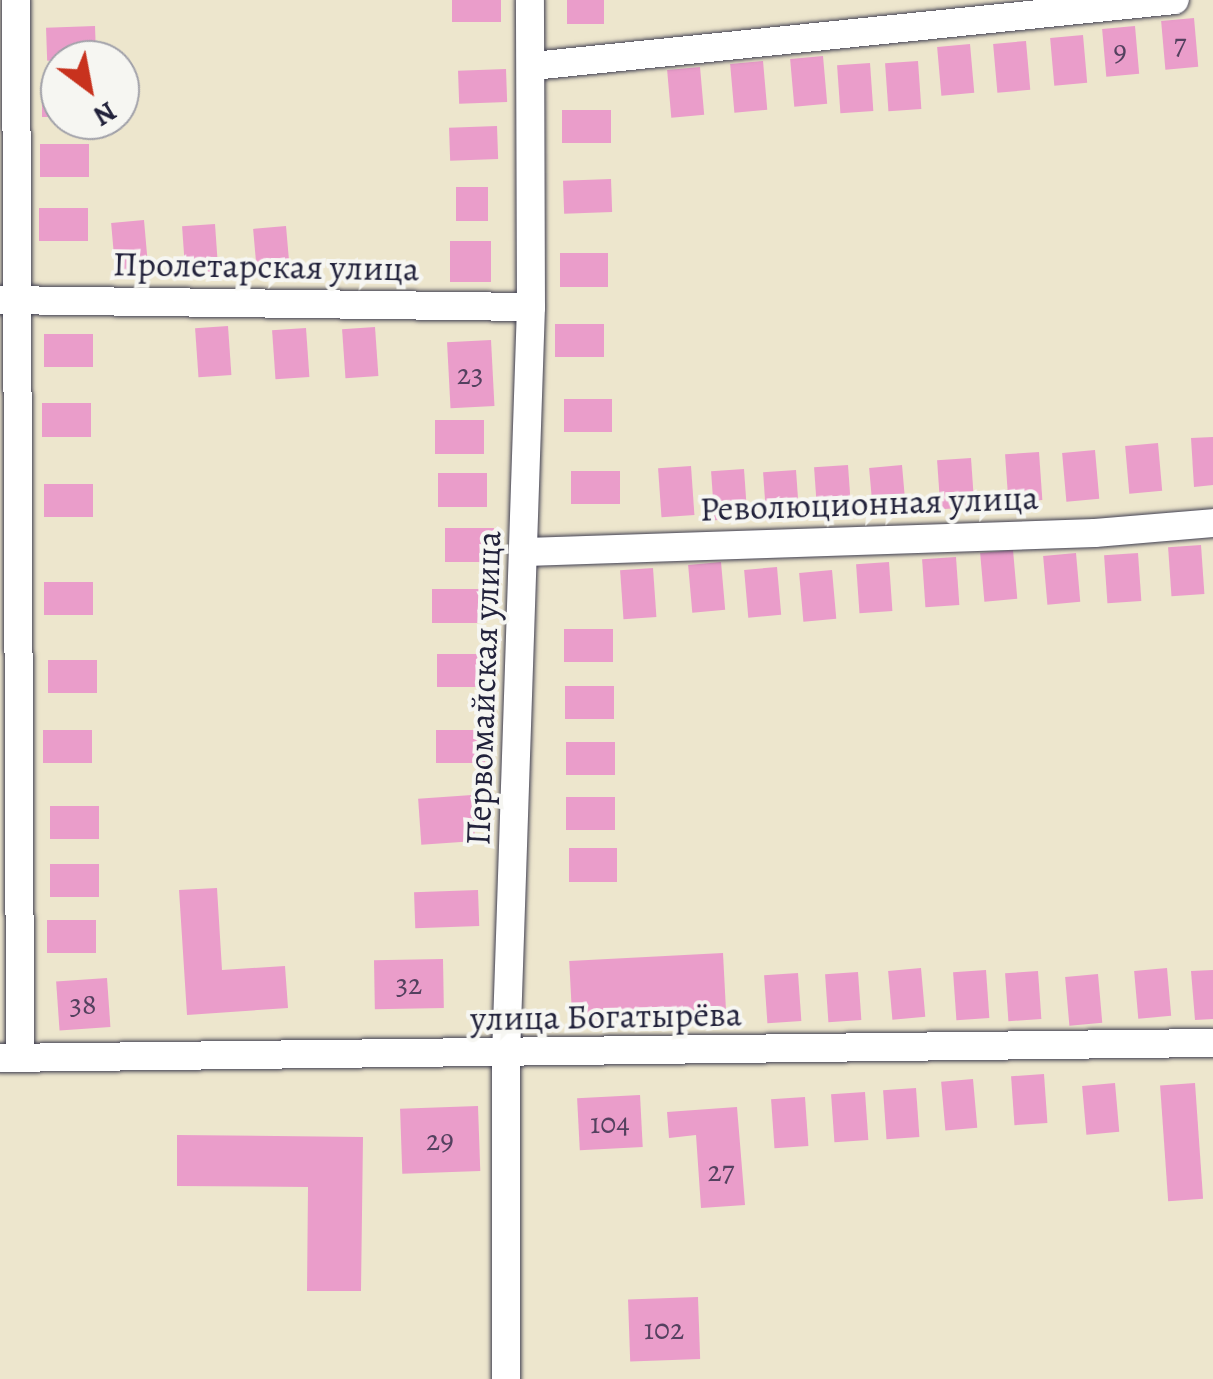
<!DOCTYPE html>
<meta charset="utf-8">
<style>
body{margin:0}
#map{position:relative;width:1213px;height:1379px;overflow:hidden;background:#ede6cd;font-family:Alegreya,serif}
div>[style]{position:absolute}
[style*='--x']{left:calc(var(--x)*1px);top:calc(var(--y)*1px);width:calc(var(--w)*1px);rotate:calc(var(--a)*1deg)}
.building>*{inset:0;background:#ea9dca;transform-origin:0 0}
.roads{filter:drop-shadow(0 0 2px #403f51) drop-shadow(0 0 2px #403f51)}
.street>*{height:28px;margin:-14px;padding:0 14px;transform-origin:14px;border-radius:14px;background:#fff}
span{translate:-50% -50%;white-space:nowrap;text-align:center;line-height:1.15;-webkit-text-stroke:8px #f6f6f2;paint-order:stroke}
.number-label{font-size:30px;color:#54415f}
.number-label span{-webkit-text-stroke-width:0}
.street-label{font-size:35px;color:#22223b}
.north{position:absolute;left:40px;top:40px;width:100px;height:100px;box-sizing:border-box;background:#f6f6f2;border:2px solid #a1a1a9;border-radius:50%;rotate:148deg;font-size:28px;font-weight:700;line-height:40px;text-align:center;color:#22223b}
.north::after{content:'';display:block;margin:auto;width:35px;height:45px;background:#c8321e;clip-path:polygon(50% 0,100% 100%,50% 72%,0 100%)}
</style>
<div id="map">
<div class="building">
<div style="left:452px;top:0;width:49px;height:22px"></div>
<div style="left:567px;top:0;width:37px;height:24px"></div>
<div style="left:1194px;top:18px;width:49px;height:33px;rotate:85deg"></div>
<div style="left:95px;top:26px;width:33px;height:49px;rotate:88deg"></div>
<div style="left:1135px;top:26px;width:48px;height:33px;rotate:85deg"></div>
<div style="left:1083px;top:35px;width:48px;height:33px;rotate:85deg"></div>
<div style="left:1026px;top:41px;width:49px;height:33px;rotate:85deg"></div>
<div style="left:970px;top:44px;width:49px;height:33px;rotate:85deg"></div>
<div style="left:823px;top:56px;width:48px;height:33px;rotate:85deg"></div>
<div style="left:763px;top:61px;width:49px;height:33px;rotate:85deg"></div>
<div style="left:918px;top:61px;width:48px;height:33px;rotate:86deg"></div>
<div style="left:870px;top:63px;width:48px;height:33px;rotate:86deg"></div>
<div style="left:700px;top:67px;width:48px;height:33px;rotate:85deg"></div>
<div style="left:506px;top:69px;width:33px;height:48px;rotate:88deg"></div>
<div style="left:42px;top:84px;width:18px;height:33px"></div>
<div style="left:611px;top:110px;width:33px;height:49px;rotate:90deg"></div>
<div style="left:497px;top:126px;width:33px;height:48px;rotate:88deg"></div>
<div style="left:89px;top:144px;width:33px;height:49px;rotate:90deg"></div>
<div style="left:611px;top:179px;width:33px;height:48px;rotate:88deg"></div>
<div style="left:456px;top:187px;width:32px;height:34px"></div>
<div style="left:88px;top:208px;width:33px;height:49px;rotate:90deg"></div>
<div style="left:144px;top:220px;width:48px;height:33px;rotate:85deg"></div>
<div style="left:215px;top:224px;width:49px;height:33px;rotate:86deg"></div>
<div style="left:286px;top:226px;width:49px;height:33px;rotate:85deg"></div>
<div style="left:450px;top:241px;width:41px;height:41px"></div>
<div style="left:560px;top:253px;width:48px;height:34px"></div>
<div style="left:555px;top:324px;width:49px;height:33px"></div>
<div style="left:228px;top:326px;width:49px;height:33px;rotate:86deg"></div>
<div style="left:375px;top:327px;width:49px;height:33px;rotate:86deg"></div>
<div style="left:306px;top:328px;width:49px;height:34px;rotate:86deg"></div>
<div style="left:93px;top:334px;width:33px;height:49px;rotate:90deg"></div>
<div style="left:491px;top:340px;width:66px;height:44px;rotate:87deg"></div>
<div style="left:564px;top:399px;width:48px;height:33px"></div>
<div style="left:42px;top:403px;width:49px;height:34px"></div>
<div style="left:435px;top:420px;width:49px;height:34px"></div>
<div style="clip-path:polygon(1213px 437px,1213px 485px,1194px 487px,1191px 438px)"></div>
<div style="left:1158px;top:443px;width:48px;height:33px;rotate:85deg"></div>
<div style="left:1095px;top:450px;width:49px;height:33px;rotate:85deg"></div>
<div style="left:1039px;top:452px;width:48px;height:34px;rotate:86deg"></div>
<div style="left:971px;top:458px;width:49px;height:34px;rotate:86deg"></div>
<div style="left:848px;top:465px;width:49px;height:34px;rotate:86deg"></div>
<div style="left:902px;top:465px;width:48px;height:33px;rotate:85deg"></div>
<div style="left:691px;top:466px;width:49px;height:33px;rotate:86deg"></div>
<div style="left:744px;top:469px;width:49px;height:33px;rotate:86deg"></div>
<div style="left:796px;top:470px;width:49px;height:33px;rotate:86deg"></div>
<div style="left:571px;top:471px;width:49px;height:33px"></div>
<div style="left:438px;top:473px;width:49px;height:34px"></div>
<div style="left:93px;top:484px;width:33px;height:49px;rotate:90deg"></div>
<div style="left:445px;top:528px;width:49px;height:34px"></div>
<div style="left:1201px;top:545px;width:49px;height:33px;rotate:86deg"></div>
<div style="left:1013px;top:550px;width:49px;height:33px;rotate:85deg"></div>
<div style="left:1076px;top:553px;width:49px;height:33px;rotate:85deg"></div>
<div style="left:1138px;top:553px;width:48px;height:34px;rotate:86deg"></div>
<div style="left:956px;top:557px;width:48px;height:34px;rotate:86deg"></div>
<div style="left:721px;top:562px;width:48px;height:33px;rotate:85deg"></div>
<div style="left:889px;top:562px;width:49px;height:33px;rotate:86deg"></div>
<div style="left:777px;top:567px;width:48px;height:33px;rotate:85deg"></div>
<div style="left:653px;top:568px;width:49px;height:33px;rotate:86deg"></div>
<div style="left:832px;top:570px;width:49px;height:33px;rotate:85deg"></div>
<div style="left:44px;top:582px;width:49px;height:33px"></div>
<div style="left:432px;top:589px;width:49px;height:34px"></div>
<div style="left:613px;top:629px;width:33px;height:49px;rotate:90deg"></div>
<div style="left:437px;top:654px;width:49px;height:33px"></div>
<div style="left:48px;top:660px;width:49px;height:33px"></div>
<div style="left:565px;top:686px;width:49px;height:33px"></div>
<div style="left:92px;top:730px;width:33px;height:49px;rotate:90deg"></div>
<div style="left:485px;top:730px;width:33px;height:49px;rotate:90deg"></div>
<div style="left:566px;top:742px;width:49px;height:33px"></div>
<div style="left:472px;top:795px;width:46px;height:54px;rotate:86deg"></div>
<div style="left:566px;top:797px;width:49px;height:33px"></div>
<div style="left:99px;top:806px;width:33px;height:49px;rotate:90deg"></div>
<div style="left:569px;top:848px;width:48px;height:34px"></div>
<div style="left:50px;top:864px;width:49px;height:33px"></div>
<div style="clip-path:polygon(217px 888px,222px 970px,285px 966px,288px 1008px,187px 1015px,179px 890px)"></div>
<div style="left:478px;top:890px;width:36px;height:64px;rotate:88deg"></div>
<div style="left:96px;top:920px;width:33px;height:49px;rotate:90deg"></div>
<div style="left:723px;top:953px;width:60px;height:154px;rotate:87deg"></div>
<div style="left:443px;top:959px;width:49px;height:69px;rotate:89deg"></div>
<div style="left:921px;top:968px;width:49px;height:33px;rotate:85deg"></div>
<div style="left:1167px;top:968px;width:48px;height:33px;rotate:85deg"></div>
<div style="left:986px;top:970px;width:48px;height:33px;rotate:86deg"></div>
<div style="clip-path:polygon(1213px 970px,1213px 1019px,1195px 1020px,1191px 971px)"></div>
<div style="left:1038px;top:971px;width:48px;height:33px;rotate:86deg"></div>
<div style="left:858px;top:972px;width:48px;height:33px;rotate:86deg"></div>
<div style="left:798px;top:973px;width:48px;height:34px;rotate:86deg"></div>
<div style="left:1098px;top:974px;width:49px;height:33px;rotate:85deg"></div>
<div style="left:107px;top:978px;width:49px;height:51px;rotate:86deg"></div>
<div style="left:1044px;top:1074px;width:49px;height:33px;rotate:86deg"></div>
<div style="left:973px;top:1079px;width:49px;height:32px;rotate:85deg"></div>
<div style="left:1115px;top:1083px;width:49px;height:33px;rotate:85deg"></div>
<div style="left:1195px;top:1083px;width:116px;height:35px;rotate:86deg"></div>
<div style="left:916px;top:1088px;width:49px;height:33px;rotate:86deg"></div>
<div style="left:865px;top:1092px;width:48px;height:34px;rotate:86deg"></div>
<div style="left:640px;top:1095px;width:52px;height:63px;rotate:87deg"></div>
<div style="left:805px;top:1097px;width:49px;height:34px;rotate:86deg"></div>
<div style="left:478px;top:1106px;width:65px;height:78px;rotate:88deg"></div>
<div style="clip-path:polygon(737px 1107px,745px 1205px,701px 1208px,696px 1135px,669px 1138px,667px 1112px)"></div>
<div style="clip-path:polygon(177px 1135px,363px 1137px,361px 1291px,307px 1291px,308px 1187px,177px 1186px)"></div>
<div style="left:698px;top:1297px;width:62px;height:70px;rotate:88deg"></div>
</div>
<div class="roads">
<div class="street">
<div style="--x:16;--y:0;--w:1058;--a:89.78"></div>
<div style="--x:533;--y:66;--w:645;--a:-5.87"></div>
<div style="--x:0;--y:300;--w:531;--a:0.76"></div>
<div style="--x:526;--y:552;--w:569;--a:-1.91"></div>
<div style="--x:1095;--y:533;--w:118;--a:-4.8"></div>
<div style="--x:0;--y:1058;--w:1213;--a:-0.71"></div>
<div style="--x:506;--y:1379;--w:323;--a:-90"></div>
<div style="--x:506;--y:1056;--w:749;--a:-88.09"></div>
<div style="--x:531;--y:307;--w:307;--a:-90.2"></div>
</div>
</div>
<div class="number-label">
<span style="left:1180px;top:44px">7</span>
<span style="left:1120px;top:51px">9</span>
<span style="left:470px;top:374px">23</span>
<span style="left:409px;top:984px">32</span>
<span style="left:83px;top:1004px">38</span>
<span style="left:610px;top:1123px">104</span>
<span style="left:440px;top:1140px">29</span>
<span style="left:721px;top:1171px">27</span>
<span style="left:664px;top:1329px">102</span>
</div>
<div class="street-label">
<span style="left:266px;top:266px;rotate:1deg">Пролетарская улица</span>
<span style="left:869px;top:503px;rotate:-2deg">Революционная улица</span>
<span style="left:483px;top:688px;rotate:-88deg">Первомайская улица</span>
<span style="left:606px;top:1016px;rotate:-1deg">улица Богатырёва</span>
</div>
<div class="north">N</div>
</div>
